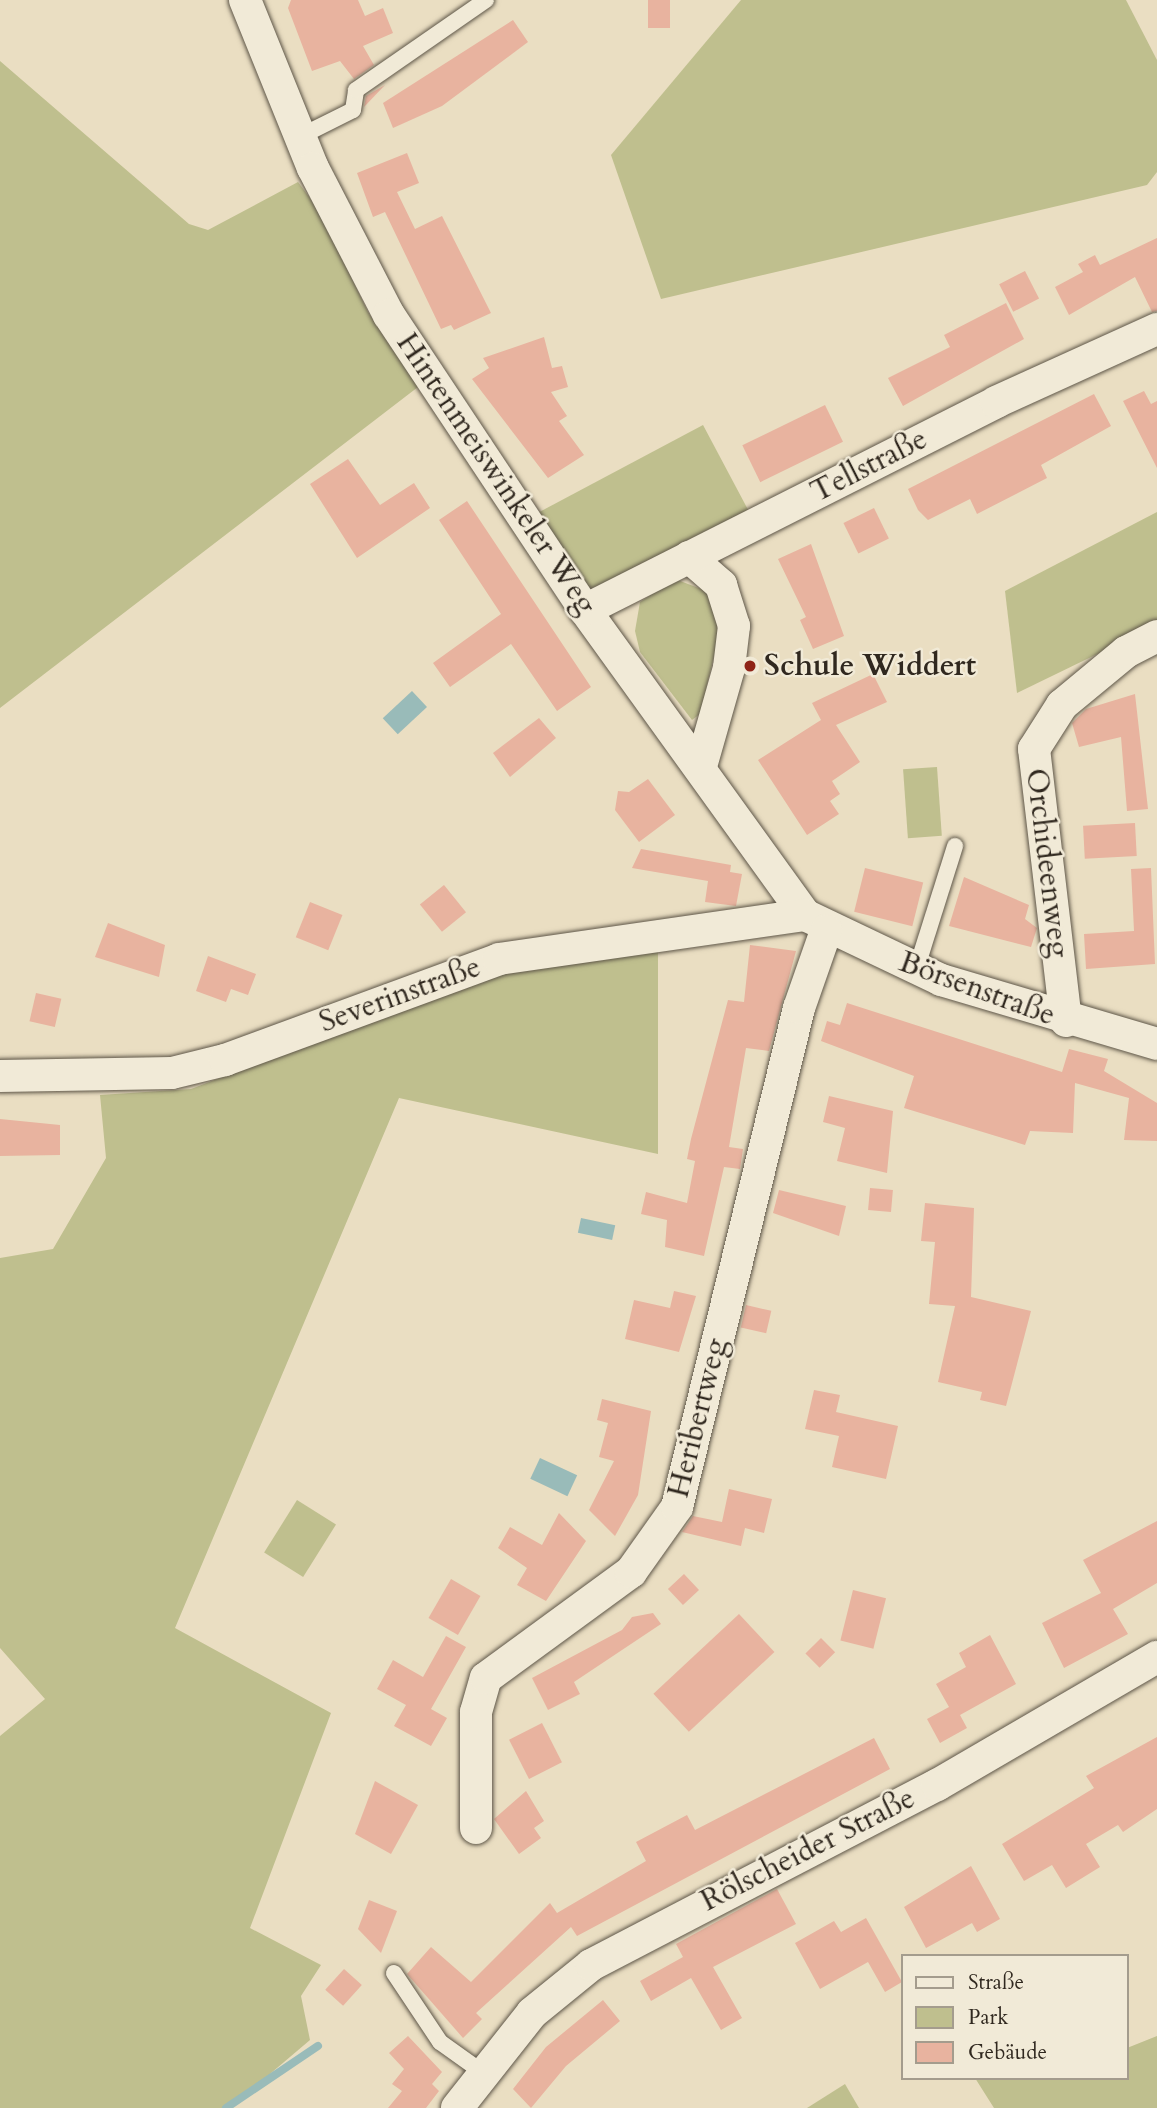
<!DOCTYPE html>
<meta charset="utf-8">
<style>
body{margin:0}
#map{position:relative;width:1157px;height:2108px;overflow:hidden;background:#eadec2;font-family:Cardo,serif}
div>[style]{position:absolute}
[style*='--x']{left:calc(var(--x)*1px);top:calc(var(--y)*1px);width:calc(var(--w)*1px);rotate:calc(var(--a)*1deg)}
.green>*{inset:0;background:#bfbf8e;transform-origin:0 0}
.water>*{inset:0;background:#99bbb9;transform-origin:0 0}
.stream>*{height:8px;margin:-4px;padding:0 4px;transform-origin:4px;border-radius:4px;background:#99bbb9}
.building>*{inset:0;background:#e8b39f;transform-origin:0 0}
.roads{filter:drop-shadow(0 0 2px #5e5648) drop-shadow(0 0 2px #5e5648)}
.lane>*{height:16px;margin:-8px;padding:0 8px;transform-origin:8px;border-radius:8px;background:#f1ead7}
.street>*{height:32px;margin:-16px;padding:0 16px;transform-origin:16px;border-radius:16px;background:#f1ead7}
.dots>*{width:19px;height:19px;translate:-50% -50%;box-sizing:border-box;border:4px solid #f1ead7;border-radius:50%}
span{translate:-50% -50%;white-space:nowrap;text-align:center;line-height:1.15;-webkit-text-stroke:5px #f1ead7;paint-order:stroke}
.street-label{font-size:30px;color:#30281f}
.poi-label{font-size:30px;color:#30281f;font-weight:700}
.left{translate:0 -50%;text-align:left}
.legend{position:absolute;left:901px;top:1954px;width:228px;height:126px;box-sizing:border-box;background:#f1ead7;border:2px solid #a49c8d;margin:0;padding:9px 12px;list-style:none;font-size:21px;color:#30281f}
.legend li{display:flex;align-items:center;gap:14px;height:35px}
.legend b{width:35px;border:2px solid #a49c8d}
</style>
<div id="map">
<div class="green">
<div style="clip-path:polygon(741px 0,1126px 0,1157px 60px,1157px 172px,1147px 185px,661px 299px,611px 155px)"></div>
<div style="clip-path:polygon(0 61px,189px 224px,208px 230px,298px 182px,318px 209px,368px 312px,418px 387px,0 708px)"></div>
<div style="left:703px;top:425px;width:97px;height:191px;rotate:62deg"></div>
<div style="clip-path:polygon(1157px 512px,1157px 625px,1017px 693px,1005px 591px)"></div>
<div style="clip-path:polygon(675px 579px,709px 592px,722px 623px,700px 714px,692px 720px,640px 652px,635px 631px,640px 602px)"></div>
<div style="left:937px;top:767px;width:69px;height:34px;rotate:86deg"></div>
<div style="clip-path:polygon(658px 948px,658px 1154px,399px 1098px,175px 1628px,331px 1713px,250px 1928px,321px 1965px,301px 1996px,310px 2040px,230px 2108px,0 2108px,0 1736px,45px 1699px,0 1648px,0 1258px,53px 1249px,106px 1158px,100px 1095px,191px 1089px,487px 975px)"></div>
<div style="left:297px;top:1500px;width:46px;height:62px;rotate:32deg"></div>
<div style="clip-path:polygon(1157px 2036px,1157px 2108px,994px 2108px,975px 2078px,1127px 2078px,1127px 2048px)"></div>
<div style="clip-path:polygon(845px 2084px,859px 2108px,807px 2108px)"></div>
</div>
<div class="water">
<div style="left:412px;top:691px;width:22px;height:40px;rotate:47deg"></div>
<div style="left:581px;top:1218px;width:35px;height:15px;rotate:12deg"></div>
<div style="left:540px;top:1458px;width:41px;height:23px;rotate:25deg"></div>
</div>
<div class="stream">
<div style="--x:226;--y:2108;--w:111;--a:-34"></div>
</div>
<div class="building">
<div style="clip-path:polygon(291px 0,358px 0,365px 16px,383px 8px,393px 33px,363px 46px,374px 65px,354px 79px,340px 61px,312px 71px,288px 8px)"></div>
<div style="left:648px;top:0;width:22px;height:28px"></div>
<div style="clip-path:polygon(513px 20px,528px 42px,442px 106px,393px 128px,383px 103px)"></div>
<div style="clip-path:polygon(385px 85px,364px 107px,366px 96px)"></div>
<div style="clip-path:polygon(407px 153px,419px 183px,397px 192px,415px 229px,442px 216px,491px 313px,454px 330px,451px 325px,441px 329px,385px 212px,373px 217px,357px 173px)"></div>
<div style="clip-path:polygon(1157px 238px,1157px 311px,1152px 312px,1135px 277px,1069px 315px,1055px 287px,1083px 272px,1078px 264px,1095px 255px,1100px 265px)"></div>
<div style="left:1025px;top:271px;width:31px;height:29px;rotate:63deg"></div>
<div style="clip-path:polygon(1006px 303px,1024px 339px,903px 406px,888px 378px,950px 347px,944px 335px)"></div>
<div style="clip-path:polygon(544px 337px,552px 368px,562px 366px,568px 387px,551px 392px,567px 416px,559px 421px,584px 455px,548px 478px,472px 379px,489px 368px,483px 358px)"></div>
<div style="clip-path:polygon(1144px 391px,1151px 404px,1157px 401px,1157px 468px,1123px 401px)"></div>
<div style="clip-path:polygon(1094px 394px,1111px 426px,1041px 465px,1047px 478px,977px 514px,970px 499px,928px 520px,918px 510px,908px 489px)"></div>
<div style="left:825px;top:405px;width:41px;height:92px;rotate:64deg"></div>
<div style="clip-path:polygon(348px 459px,380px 505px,414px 483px,430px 508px,357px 558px,310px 484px)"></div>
<div style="clip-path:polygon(467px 501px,591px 687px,557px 711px,511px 644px,450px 687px,433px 663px,501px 614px,439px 520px)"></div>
<div style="left:874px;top:508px;width:34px;height:34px;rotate:64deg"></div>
<div style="clip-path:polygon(811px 544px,844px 636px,813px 649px,800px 620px,806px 617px,778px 559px)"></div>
<div style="clip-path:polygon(873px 674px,887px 702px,836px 725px,860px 762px,832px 781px,840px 794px,830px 801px,839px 814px,807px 835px,758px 760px,821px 720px,812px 703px)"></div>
<div style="clip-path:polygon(1135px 694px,1148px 809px,1127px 811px,1121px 737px,1079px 747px,1072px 723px,1086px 709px)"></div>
<div style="clip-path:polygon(539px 718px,556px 738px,510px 777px,493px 753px)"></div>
<div style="clip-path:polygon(648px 779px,675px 815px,639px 842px,615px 810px,618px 791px,629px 792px)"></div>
<div style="left:1135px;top:823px;width:33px;height:52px;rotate:87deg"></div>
<div style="clip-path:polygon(641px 849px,731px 865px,730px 872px,742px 874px,736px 906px,705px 902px,708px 881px,632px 868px)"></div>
<div style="left:865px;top:868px;width:60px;height:45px;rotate:14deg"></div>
<div style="clip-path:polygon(1151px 868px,1155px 964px,1086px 969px,1084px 934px,1134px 931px,1131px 869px)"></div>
<div style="clip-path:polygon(964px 877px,1029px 905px,1025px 919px,1037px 928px,1031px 947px,949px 926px)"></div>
<div style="left:444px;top:885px;width:35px;height:31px;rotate:51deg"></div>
<div style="left:310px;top:902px;width:35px;height:38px;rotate:22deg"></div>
<div style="clip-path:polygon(108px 923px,165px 945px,159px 977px,95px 957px)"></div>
<div style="clip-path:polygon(750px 945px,796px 951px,769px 1051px,746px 1048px,729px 1147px,743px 1149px,740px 1169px,724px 1167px,704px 1256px,665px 1247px,667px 1220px,641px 1214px,646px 1192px,687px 1203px,695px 1161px,687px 1159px,691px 1139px,728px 1000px,744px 1002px)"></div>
<div style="clip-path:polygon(208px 956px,256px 974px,248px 995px,231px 989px,226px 1002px,196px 991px)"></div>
<div style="left:36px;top:993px;width:26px;height:29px;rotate:13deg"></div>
<div style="clip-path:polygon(847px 1003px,1062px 1072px,1069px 1049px,1108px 1059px,1104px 1071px,1157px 1103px,1157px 1141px,1124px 1140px,1129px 1098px,1075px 1083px,1073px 1133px,1030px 1131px,1025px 1145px,904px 1108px,914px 1076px,821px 1041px,827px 1021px,840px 1025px)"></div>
<div style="clip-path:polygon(829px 1096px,893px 1111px,887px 1173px,837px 1161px,845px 1128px,823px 1122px)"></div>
<div style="clip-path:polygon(0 1119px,60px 1125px,60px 1155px,0 1156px)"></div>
<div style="left:870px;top:1188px;width:23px;height:22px;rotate:5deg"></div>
<div style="clip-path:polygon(779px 1190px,846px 1206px,839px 1236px,773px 1213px)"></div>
<div style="clip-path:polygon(925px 1203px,974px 1208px,971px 1297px,1031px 1311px,1006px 1406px,980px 1400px,982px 1392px,938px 1382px,955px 1306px,929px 1304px,935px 1242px,921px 1241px)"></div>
<div style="clip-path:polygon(674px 1291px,696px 1296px,679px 1352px,625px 1339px,634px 1300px,670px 1308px)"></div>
<div style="left:746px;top:1305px;width:26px;height:23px;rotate:13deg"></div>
<div style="clip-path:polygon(814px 1390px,840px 1395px,836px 1412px,898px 1426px,886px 1479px,832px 1467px,839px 1436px,805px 1429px)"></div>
<div style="clip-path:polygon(602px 1399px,651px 1411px,638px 1495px,615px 1536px,589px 1510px,614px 1461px,599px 1457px,608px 1423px,597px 1420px)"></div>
<div style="clip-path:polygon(729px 1489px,772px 1499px,764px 1533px,745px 1528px,741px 1546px,682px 1532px,693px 1516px,722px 1522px)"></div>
<div style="clip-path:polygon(559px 1513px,586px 1541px,546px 1601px,517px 1585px,527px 1568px,498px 1548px,510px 1527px,542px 1545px)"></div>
<div style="clip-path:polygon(1157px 1521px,1157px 1583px,1113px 1609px,1128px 1634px,1064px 1668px,1042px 1623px,1101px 1593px,1083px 1560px)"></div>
<div style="left:684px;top:1574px;width:22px;height:22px;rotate:47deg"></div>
<div style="left:451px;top:1579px;width:34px;height:45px;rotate:30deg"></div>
<div style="left:853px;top:1590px;width:34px;height:52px;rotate:14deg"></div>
<div style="clip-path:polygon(653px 1613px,661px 1624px,574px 1682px,580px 1694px,548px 1710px,532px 1678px,622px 1630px,632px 1617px)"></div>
<div style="left:739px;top:1614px;width:52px;height:117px;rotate:47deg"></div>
<div style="clip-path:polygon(990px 1635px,1016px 1684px,960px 1715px,967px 1728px,940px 1743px,927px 1719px,949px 1707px,936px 1684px,966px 1667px,959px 1653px)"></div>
<div style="clip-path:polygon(446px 1636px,466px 1647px,431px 1709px,447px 1718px,431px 1746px,394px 1726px,406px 1705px,377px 1689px,393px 1660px,423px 1677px)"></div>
<div style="left:821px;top:1638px;width:20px;height:22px;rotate:45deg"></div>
<div style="left:542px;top:1723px;width:44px;height:37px;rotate:63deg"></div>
<div style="clip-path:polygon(1157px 1737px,1157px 1809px,1123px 1832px,1118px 1825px,1086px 1844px,1100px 1867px,1066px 1888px,1052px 1865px,1024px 1881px,1002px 1844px,1094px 1788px,1086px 1776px)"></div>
<div style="clip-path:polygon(874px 1738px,890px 1769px,577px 1936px,571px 1927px,476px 2013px,482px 2019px,463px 2038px,407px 1974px,431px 1947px,471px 1982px,550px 1903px,557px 1913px,646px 1861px,636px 1842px,687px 1815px,695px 1830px)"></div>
<div style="clip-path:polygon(375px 1781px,418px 1805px,391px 1854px,355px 1834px)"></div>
<div style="clip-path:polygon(526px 1791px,544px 1821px,534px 1828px,541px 1838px,519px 1854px,494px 1819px)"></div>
<div style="clip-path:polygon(971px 1866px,1000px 1919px,977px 1932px,972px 1923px,926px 1948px,904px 1907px)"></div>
<div style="clip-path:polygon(777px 1889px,796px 1924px,713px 1967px,742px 2018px,721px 2030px,691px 1978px,651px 2001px,640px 1981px,683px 1957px,676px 1944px)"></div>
<div style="clip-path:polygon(369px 1900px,397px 1911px,381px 1953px,358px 1929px)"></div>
<div style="clip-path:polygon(866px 1918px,902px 1982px,885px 1992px,868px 1962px,820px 1989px,795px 1943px,834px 1921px,841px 1932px)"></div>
<div style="left:344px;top:1969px;width:24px;height:28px;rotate:42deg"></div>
<div style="clip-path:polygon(603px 2000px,620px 2021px,566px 2066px,531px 2108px,513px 2089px,546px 2047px)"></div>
<div style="clip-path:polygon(408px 2036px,442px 2072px,432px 2084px,439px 2091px,426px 2108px,388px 2108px,402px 2091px,392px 2084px,404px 2069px,389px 2053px)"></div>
</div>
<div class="roads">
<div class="lane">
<div style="--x:301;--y:136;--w:58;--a:-26.6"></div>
<div style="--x:353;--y:110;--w:20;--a:-81"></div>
<div style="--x:356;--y:90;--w:158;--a:-34.7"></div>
<div style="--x:916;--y:970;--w:130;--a:-72.5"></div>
<div style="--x:394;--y:1973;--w:83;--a:56.3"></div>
<div style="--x:440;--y:2042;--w:52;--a:35.5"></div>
</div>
<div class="street">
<div style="--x:245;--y:0;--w:181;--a:68"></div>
<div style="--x:313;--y:168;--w:165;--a:62.7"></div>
<div style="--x:389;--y:315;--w:354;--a:56.4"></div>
<div style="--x:585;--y:610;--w:376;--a:54.2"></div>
<div style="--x:805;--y:915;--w:151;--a:25.5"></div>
<div style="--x:941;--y:980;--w:225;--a:16.5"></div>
<div style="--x:689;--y:557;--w:43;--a:41.2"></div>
<div style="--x:721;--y:585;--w:43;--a:72.4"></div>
<div style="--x:734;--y:626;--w:42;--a:96.8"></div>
<div style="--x:729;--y:668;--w:102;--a:105.9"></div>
<div style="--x:585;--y:610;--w:461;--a:-26.8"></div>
<div style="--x:996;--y:402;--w:177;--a:-24.4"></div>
<div style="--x:1066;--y:1021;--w:274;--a:-96.7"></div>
<div style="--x:1034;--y:749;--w:52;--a:-57.5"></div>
<div style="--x:1062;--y:705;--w:83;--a:-39.6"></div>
<div style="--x:1126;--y:652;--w:35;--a:-27"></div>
<div style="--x:0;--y:1076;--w:172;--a:-1"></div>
<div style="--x:172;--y:1073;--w:55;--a:-13.8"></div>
<div style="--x:225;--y:1060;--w:292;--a:-20.2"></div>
<div style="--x:499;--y:959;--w:309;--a:-8.2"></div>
<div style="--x:476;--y:1828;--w:116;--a:-90"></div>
<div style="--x:476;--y:1712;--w:35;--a:-74"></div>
<div style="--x:486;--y:1678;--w:180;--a:-36.2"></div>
<div style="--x:631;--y:1572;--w:80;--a:-54.7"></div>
<div style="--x:677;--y:1507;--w:514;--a:-76.26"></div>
<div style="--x:799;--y:1008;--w:82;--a:-70.7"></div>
<div style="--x:457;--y:2108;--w:121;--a:-51.7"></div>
<div style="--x:532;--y:2013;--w:76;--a:-39.1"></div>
<div style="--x:591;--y:1965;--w:390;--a:-27.5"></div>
<div style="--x:937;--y:1785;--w:255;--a:-30.2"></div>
</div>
</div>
<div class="dots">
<div style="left:750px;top:666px;background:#8f2418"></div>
</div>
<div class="street-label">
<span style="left:869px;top:466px;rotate:-27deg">Tellstraße</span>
<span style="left:496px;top:474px;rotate:56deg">Hintenmeiswinkeler Weg</span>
<span style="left:1047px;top:863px;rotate:83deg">Orchideenweg</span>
<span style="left:977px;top:989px;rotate:20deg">Börsenstraße</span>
<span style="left:400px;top:995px;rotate:-20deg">Severinstraße</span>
<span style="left:698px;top:1418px;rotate:-76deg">Heribertweg</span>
<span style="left:808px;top:1850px;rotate:-27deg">Rölscheider Straße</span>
</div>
<div class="poi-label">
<span class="left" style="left:764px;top:666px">Schule Widdert</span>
</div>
<ul class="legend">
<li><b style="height:9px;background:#f1ead7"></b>Straße</li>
<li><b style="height:19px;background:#bfbf8e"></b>Park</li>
<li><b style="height:19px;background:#e8b39f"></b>Gebäude</li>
</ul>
</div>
